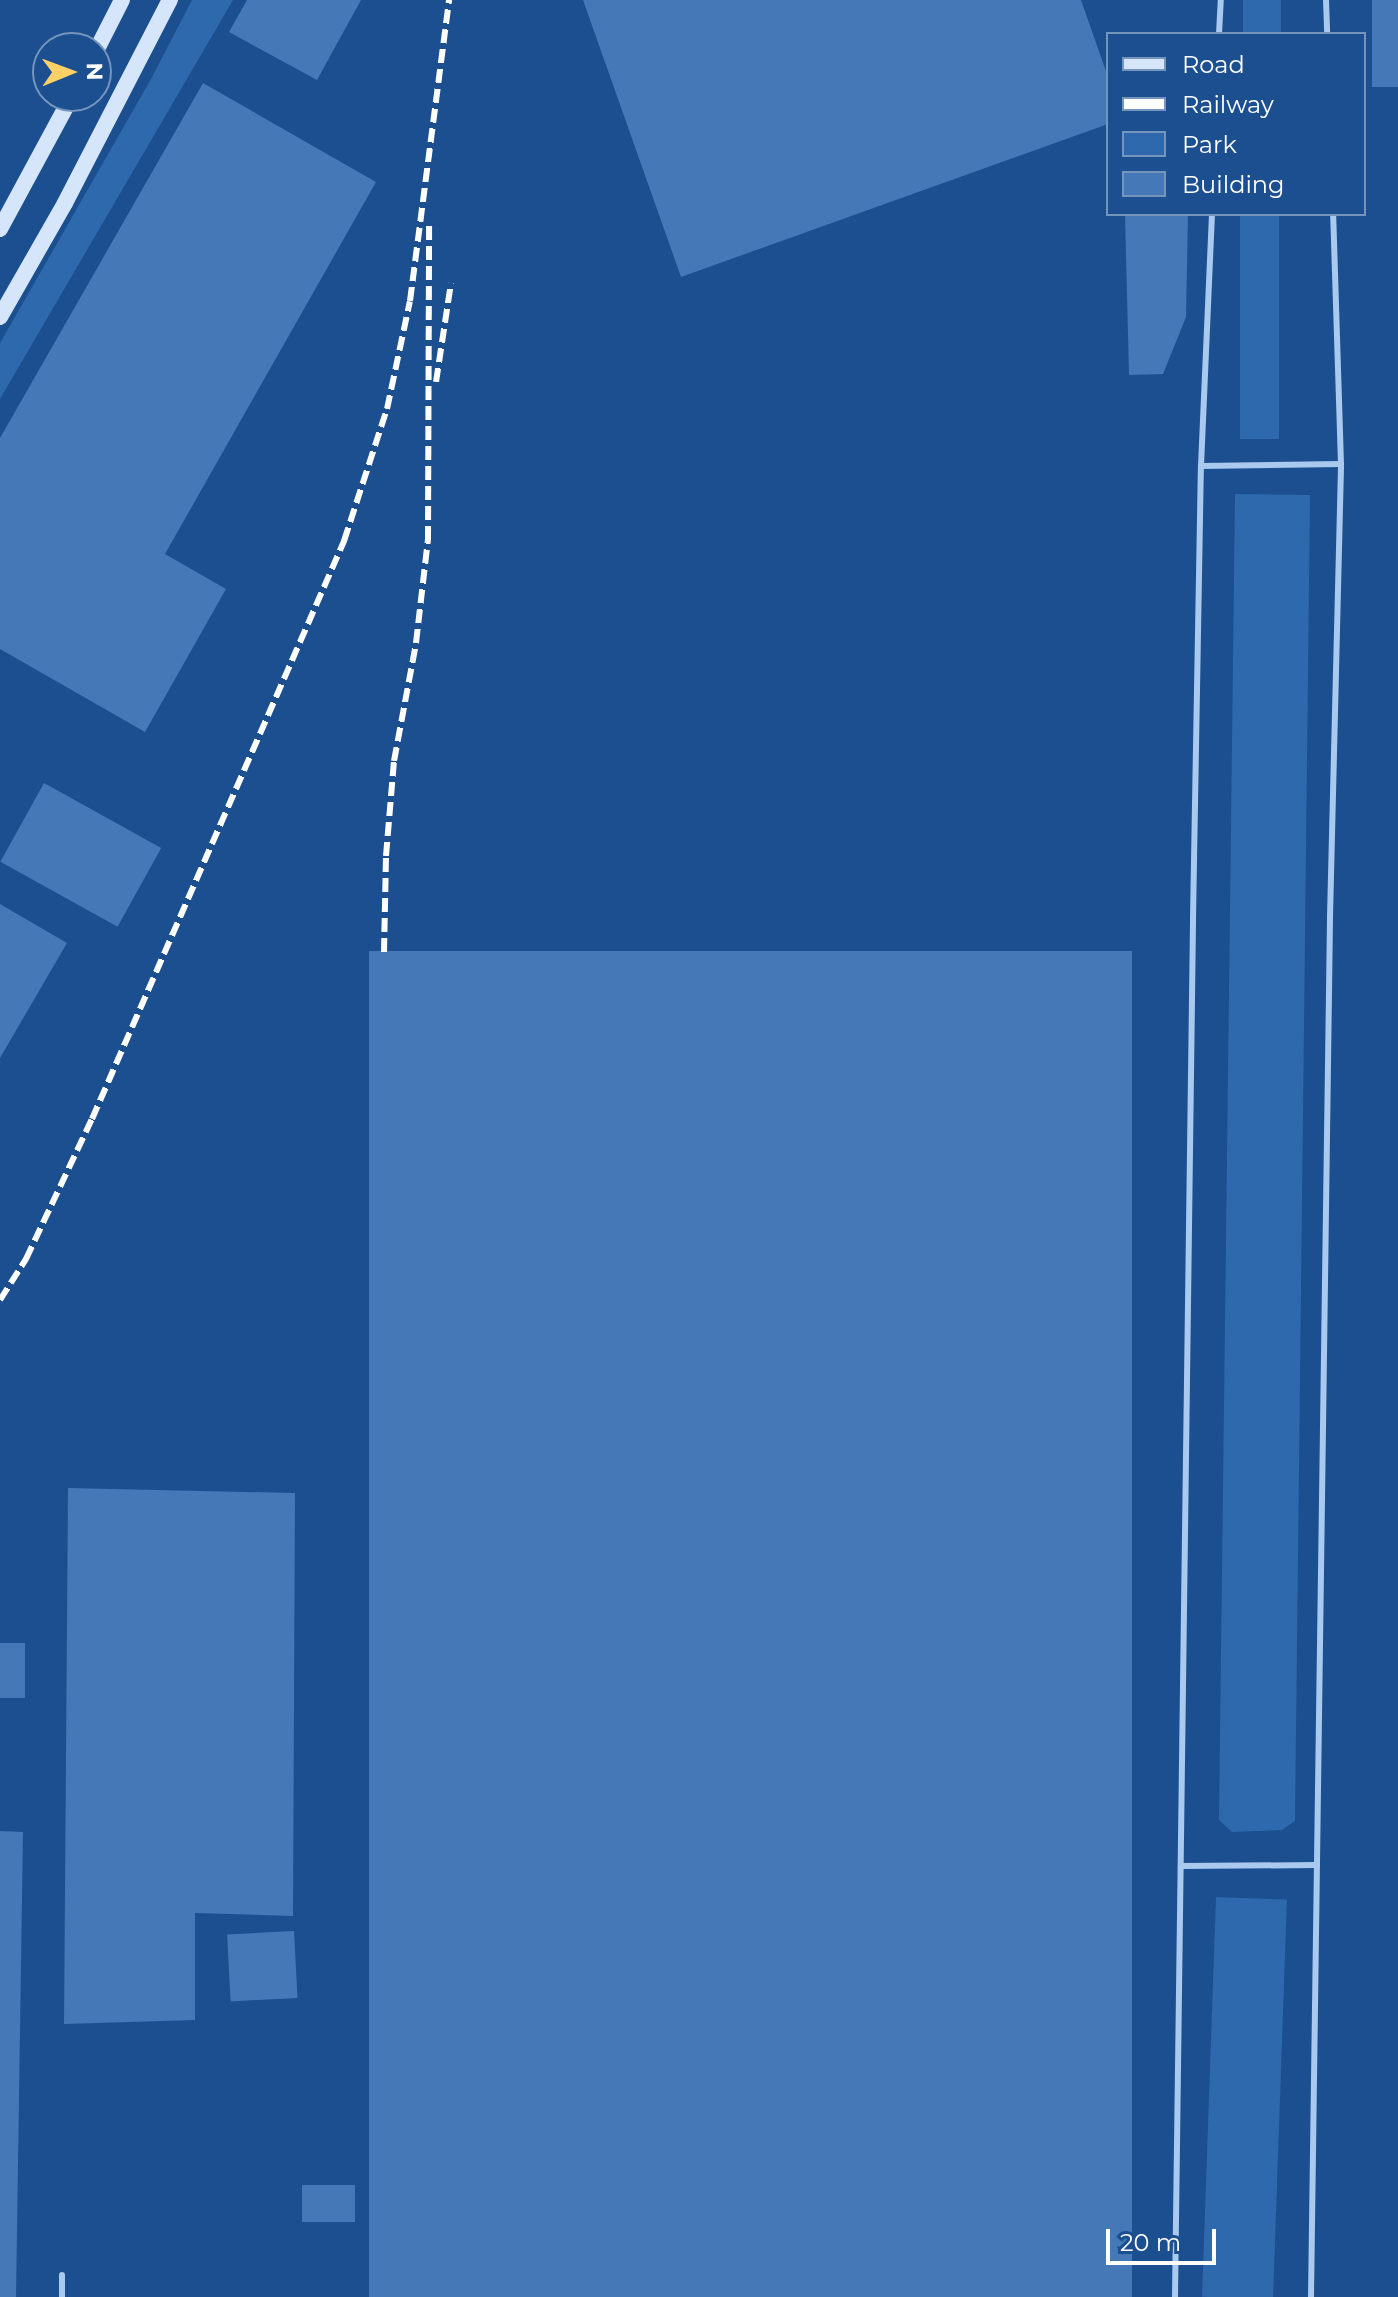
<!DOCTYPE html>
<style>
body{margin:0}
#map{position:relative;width:1398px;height:2297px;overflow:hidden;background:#1b4f8f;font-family:Montserrat,sans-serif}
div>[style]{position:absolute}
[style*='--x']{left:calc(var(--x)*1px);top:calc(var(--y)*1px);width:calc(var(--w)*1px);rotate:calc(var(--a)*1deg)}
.green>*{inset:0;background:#2e69ad;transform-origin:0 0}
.building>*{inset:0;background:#4478b7;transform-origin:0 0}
.lane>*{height:6px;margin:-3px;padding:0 3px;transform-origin:3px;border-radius:3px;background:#a9c9ee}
.secondary>*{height:16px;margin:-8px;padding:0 8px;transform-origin:8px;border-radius:8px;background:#d6e6fa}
.rail>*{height:6px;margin-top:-3px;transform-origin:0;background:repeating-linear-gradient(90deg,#fff 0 14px,transparent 0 20px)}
span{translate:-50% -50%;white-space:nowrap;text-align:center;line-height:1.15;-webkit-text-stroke:8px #1b4f8f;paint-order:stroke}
.legend{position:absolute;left:1106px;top:32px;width:260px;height:184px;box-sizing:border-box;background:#1b4f8f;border:2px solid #7695bc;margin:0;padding:10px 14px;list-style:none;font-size:24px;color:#fff}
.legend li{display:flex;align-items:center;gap:16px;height:40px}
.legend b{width:40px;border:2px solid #7695bc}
.north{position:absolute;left:32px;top:32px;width:80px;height:80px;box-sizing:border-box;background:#1b4f8f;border:2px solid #7695bc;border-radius:50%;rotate:89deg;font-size:22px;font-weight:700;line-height:32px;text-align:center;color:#fff}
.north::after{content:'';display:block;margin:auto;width:28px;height:36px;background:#ffd166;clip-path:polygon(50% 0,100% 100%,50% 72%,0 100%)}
.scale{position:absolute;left:1106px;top:2229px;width:110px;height:36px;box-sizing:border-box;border:4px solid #fff;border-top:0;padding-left:10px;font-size:24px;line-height:28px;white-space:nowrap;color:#fff;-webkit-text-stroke:6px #1b4f8f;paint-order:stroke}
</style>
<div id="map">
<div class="green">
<div style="clip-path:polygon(192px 0,233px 0,0 399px,0 343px,151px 79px)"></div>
<div style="left:1243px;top:0;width:38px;height:34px"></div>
<div style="left:1240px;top:214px;width:39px;height:225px"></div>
<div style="clip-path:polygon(1235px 494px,1310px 495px,1295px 1821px,1282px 1830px,1232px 1832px,1219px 1820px)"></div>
<div style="left:1216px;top:1897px;width:71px;height:400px;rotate:2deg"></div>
</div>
<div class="building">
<div style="clip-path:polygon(247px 0,361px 0,317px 80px,229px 32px)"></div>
<div style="clip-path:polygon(583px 0,1081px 0,1108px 77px,1108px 124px,681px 277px)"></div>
<div style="left:1372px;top:0;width:26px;height:87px"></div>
<div style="clip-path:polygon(203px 83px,376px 182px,165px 554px,226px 589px,145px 732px,0 649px,0 438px)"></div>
<div style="clip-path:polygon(1125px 214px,1188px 214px,1186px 317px,1163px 374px,1129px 375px)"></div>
<div style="left:44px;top:783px;width:134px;height:90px;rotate:29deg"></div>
<div style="clip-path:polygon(0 904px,67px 943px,0 1058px)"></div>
<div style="left:369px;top:951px;width:763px;height:1346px"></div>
<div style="clip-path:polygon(68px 1488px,295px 1493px,293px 1916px,195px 1913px,195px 2020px,64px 2024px)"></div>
<div style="left:0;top:1643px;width:25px;height:55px"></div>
<div style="clip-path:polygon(0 1831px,23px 1832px,16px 2297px,0 2297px)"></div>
<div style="left:294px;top:1931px;width:67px;height:67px;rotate:87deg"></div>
<div style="left:302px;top:2185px;width:53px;height:37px"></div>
</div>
<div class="lane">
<div style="--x:1326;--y:0;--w:34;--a:88"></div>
<div style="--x:1219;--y:34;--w:34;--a:-87"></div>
<div style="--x:1201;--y:466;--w:140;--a:-0.8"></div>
<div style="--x:1181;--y:1866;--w:136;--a:-0.4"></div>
<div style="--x:62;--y:2297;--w:22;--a:-90"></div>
<div style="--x:1175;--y:2297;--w:1378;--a:-89.25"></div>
<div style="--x:1193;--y:919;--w:453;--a:-89"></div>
<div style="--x:1201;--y:466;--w:252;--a:-87.5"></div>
<div style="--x:1311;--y:2297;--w:1380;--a:-89.21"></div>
<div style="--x:1330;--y:917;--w:453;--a:-88.6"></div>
<div style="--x:1341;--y:464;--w:250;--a:-91.8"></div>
</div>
<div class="secondary">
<div style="--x:96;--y:51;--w:57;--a:-63"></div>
<div style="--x:0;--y:229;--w:151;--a:-61.6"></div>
<div style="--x:0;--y:317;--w:131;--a:-60.3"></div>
<div style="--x:65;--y:203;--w:229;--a:-62.7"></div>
</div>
<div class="rail">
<div style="--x:436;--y:382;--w:100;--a:-81.4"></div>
<div style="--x:384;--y:952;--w:96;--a:-88.8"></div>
<div style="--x:386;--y:856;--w:95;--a:-85.2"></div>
<div style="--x:394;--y:761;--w:120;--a:-79.4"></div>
<div style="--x:416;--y:643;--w:104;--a:-83.4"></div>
<div style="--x:428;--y:540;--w:315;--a:-89.8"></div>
<div style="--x:0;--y:1300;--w:49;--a:-57.6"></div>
<div style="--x:26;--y:1259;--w:155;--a:-64.8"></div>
<div style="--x:92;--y:1119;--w:631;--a:-66.44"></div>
<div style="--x:344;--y:541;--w:139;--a:-72"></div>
<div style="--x:387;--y:409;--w:110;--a:-78"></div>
<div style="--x:410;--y:301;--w:304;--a:-82.6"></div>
</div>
<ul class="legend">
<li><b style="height:10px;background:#d6e6fa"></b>Road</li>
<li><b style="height:10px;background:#fff"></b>Railway</li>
<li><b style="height:22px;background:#2e69ad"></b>Park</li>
<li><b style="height:22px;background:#4478b7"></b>Building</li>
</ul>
<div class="north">N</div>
<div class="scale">20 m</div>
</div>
